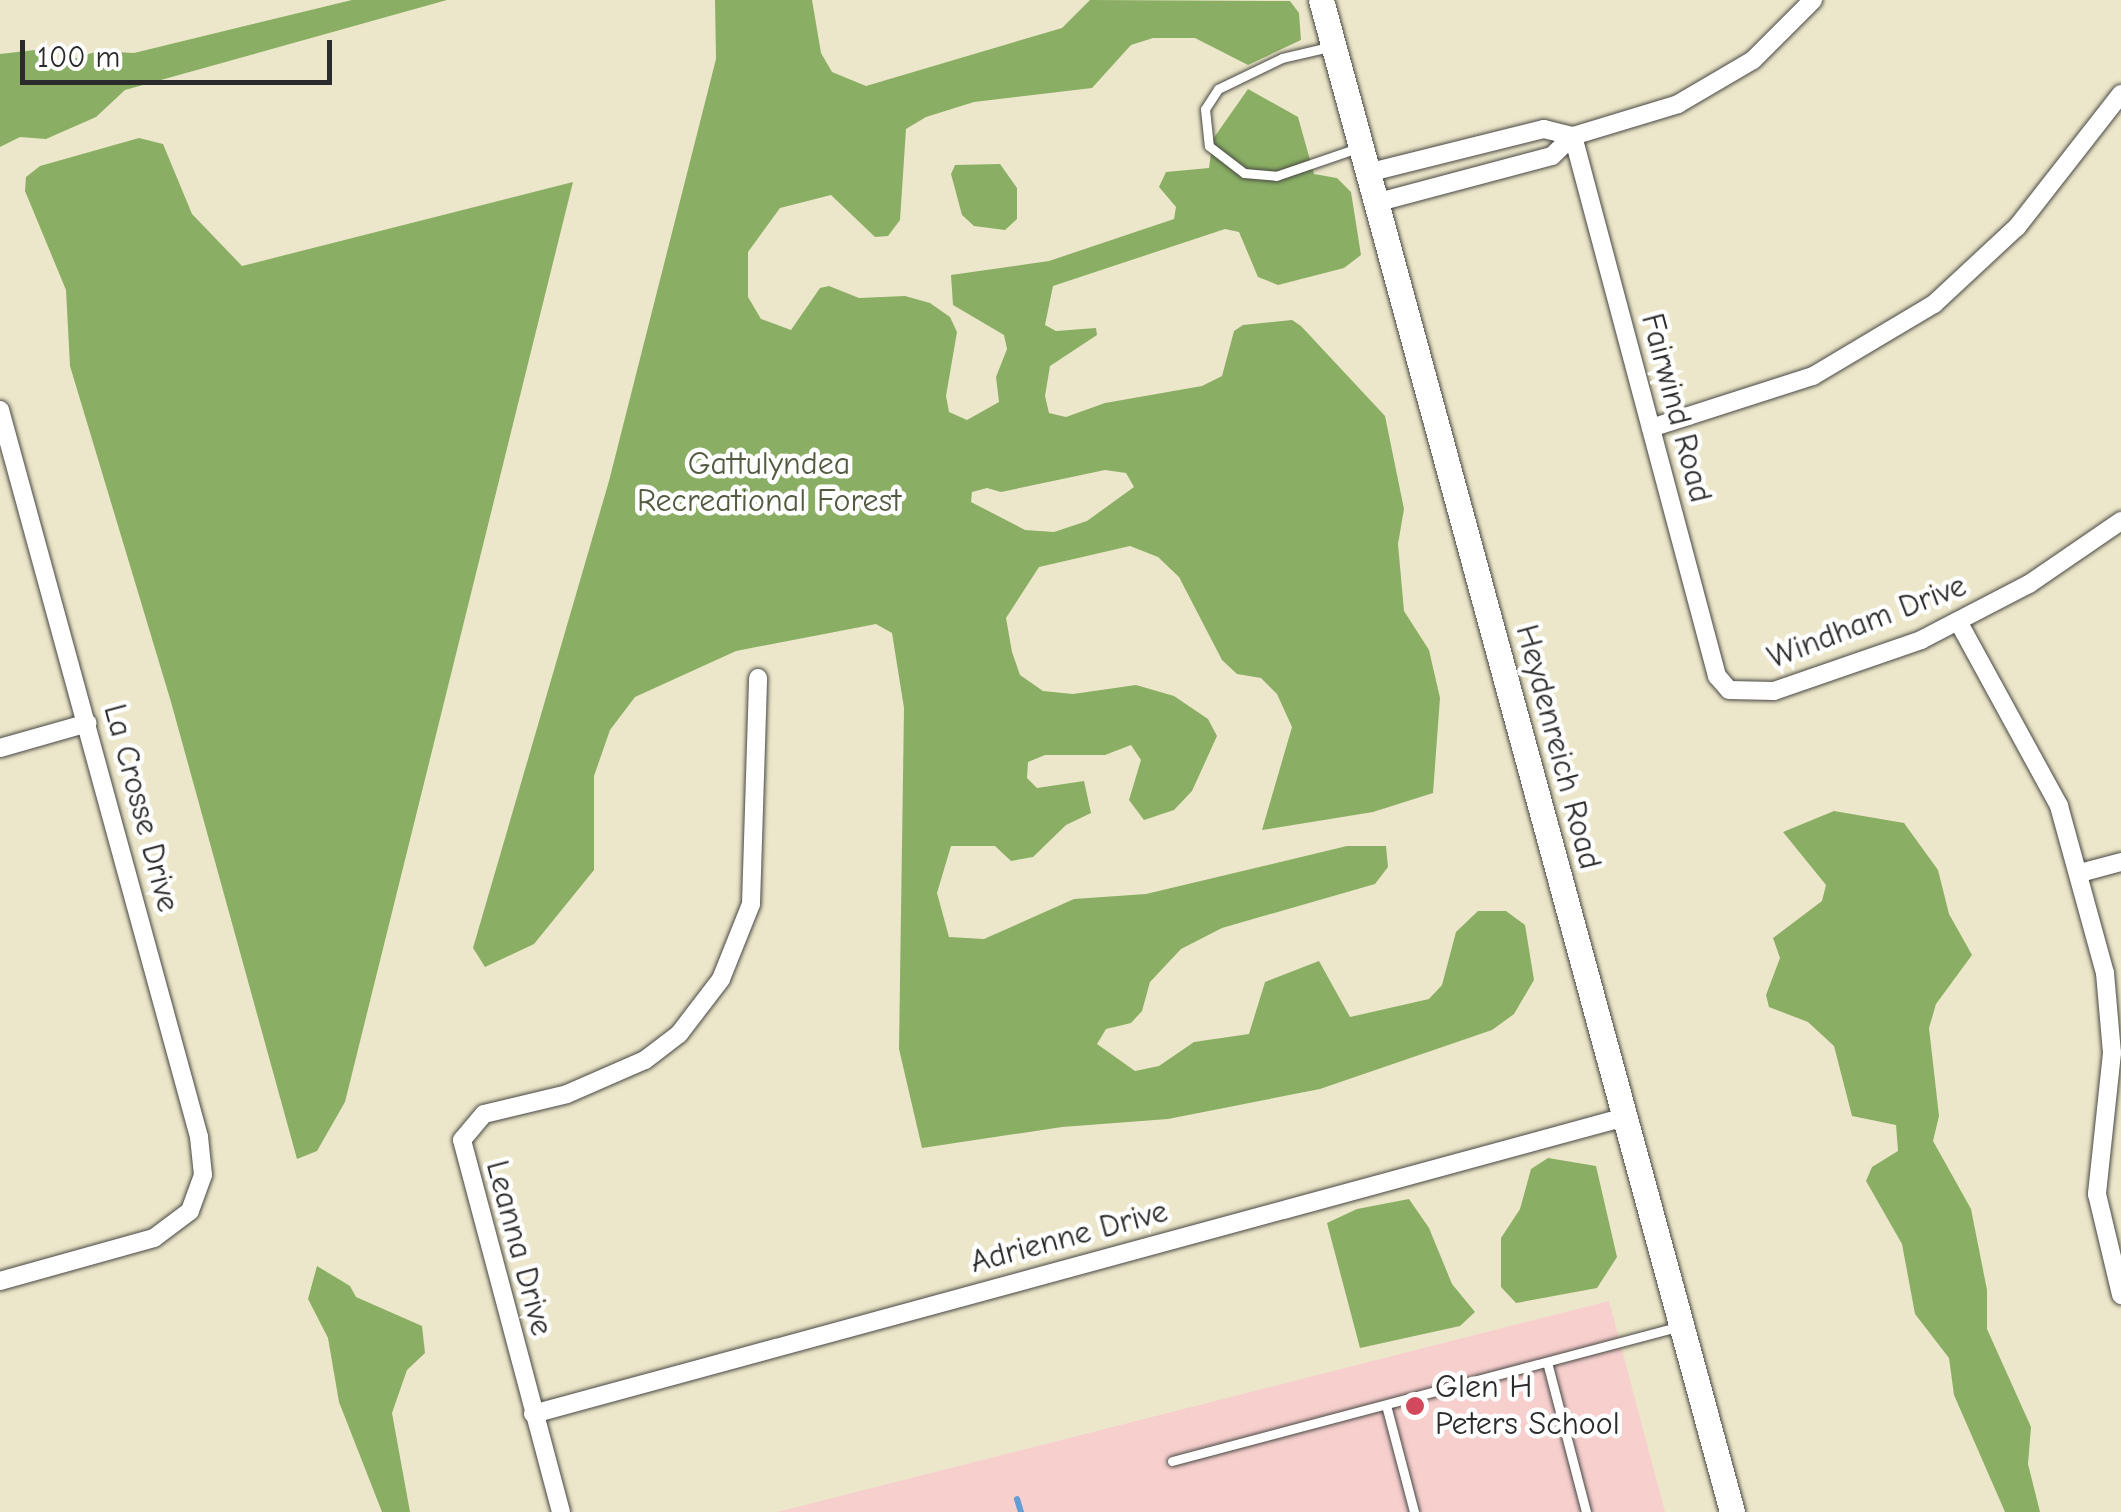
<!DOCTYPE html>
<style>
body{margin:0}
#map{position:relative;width:2121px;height:1512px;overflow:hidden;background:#ece7ca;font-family:"Comic Neue",sans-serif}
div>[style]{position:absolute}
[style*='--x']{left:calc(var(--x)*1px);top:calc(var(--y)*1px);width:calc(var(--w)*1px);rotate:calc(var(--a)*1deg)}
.built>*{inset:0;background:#f7d0ce}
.forest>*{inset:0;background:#8aaf64}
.stream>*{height:6px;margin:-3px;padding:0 3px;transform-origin:3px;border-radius:3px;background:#649ed4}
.roads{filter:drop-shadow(0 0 2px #484743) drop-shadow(0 0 2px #484743)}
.lane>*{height:9px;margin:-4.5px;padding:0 4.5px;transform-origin:4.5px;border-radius:4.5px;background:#fff}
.street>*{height:18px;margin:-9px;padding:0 9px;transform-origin:9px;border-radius:9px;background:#fff}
.secondary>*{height:25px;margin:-12.5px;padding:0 12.5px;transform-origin:12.5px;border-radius:12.5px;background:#fff}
.dots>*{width:28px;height:28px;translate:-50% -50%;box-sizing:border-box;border:5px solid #fff;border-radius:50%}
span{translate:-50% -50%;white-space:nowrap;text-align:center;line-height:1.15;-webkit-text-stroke:9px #fff;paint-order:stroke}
.street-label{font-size:32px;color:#2b2b2b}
.park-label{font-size:32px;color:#525b40}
.poi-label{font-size:32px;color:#2b2b2b}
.left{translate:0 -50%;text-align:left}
.scale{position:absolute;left:20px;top:40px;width:312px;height:45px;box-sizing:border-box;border:5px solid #2b2b2b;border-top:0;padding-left:12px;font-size:30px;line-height:35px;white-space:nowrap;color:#2b2b2b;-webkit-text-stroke:8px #fff;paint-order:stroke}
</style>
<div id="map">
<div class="built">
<div style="clip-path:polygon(1609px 1301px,1665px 1512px,777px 1512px)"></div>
</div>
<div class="forest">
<div style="clip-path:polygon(352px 0,447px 0,125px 90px,96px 117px,46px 139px,20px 137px,0 147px,0 54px,35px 50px,44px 60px,64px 62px,98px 51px,134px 53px)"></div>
<div style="clip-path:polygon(evenodd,715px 0,812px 0,821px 53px,832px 72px,866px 86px,1062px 28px,1090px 0,1290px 1px,1299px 13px,1301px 40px,1248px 65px,1195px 38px,1153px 38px,1131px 45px,1092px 88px,974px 102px,926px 117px,906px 129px,900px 220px,888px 236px,875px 237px,831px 195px,780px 208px,748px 252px,748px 297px,761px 319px,791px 330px,820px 288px,829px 286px,859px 298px,905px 296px,930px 303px,950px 317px,957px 332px,946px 396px,949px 412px,967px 420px,999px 402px,996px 377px,1007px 349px,1004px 335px,953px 305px,951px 275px,1049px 261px,1174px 219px,1176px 207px,1159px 187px,1166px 172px,1209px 168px,1213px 139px,1248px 89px,1298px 117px,1314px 174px,1337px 178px,1351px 192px,1361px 255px,1344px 268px,1278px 285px,1258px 277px,1239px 232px,1225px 229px,1053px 286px,1045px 325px,1056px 331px,1096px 328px,1097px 335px,1050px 366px,1045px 396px,1049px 413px,1066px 417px,1105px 403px,1202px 386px,1222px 376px,1234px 331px,1243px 325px,1292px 320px,1301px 326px,1385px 416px,1404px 509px,1398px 544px,1404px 611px,1429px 650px,1440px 698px,1433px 793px,1373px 812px,1262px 830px,1292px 727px,1277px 694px,1261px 678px,1237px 674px,1222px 660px,1179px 577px,1158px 557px,1130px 546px,1039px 567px,1006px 618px,1012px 652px,1020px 675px,1043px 691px,1073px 694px,1136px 685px,1174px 696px,1208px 719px,1217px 736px,1192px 791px,1174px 810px,1144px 820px,1129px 800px,1141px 760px,1131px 745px,1105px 755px,1045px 755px,1028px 762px,1027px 778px,1037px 788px,1084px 781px,1091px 813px,1066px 825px,1033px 857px,1011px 861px,995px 846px,951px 846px,937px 893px,949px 937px,984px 939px,1074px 899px,1146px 894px,1347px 846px,1386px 846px,1388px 867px,1375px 884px,1222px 928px,1181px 949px,1150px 982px,1142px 1011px,1131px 1023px,1106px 1029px,1097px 1044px,1135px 1071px,1159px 1066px,1194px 1042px,1249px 1034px,1265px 982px,1319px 961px,1350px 1017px,1429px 999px,1442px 985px,1456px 932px,1478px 911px,1506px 911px,1525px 925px,1534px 980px,1514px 1014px,1492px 1030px,1320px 1089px,1168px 1119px,1062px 1127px,922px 1148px,899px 1049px,904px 708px,892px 633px,876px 624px,736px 651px,635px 697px,610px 730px,594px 776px,594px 870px,534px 944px,485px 967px,473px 948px,609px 481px,716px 59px,715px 0,1105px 470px,1126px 473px,1134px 487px,1087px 521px,1054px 532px,1025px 530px,971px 502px,972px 492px,987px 488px,1001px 492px,1105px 470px)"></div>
<div style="clip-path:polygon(139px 138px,163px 144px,192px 214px,242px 266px,573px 182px,345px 1102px,317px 1151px,297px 1159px,171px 702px,70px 366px,66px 290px,25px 191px,26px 177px,40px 166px)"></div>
<div style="clip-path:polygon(1000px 164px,1017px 188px,1017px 219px,1005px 230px,974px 226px,962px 215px,951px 174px,955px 165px)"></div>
<div style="clip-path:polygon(1834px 811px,1904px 823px,1938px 870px,1949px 914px,1972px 955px,1936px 1004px,1929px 1028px,1939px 1116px,1933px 1141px,1971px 1209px,1987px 1290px,1987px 1329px,2031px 1427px,2028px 1464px,2040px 1512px,2005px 1512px,1954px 1395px,1949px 1358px,1915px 1314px,1902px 1244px,1866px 1181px,1872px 1167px,1898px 1151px,1896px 1125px,1852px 1116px,1834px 1046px,1808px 1022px,1769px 1007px,1766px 995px,1780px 958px,1773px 938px,1822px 901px,1826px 885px,1783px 832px)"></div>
<div style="clip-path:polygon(1548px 1158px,1596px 1166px,1617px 1257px,1597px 1288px,1516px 1303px,1501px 1287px,1501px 1238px,1520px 1209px,1531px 1169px)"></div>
<div style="clip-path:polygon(1409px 1199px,1429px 1228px,1452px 1284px,1475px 1312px,1460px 1326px,1360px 1348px,1327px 1223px,1357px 1209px)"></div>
<div style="clip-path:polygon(317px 1266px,350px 1286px,356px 1297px,422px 1326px,425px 1353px,407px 1370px,392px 1413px,410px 1512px,382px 1512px,339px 1402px,328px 1338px,308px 1299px)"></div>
</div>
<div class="stream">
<div style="--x:1017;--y:1499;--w:14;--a:73"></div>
</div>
<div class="roads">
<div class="lane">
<div style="--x:1329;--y:47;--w:48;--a:166.8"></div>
<div style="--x:1282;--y:58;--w:71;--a:154.2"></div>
<div style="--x:1218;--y:89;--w:24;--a:123"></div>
<div style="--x:1205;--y:109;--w:37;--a:84"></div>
<div style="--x:1209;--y:146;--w:44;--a:37.6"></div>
<div style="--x:1244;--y:173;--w:32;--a:5"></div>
<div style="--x:1276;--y:176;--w:87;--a:-18.9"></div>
<div style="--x:1547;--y:1362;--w:155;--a:75.4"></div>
<div style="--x:1386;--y:1405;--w:111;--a:75.3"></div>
<div style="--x:1172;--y:1461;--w:522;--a:-14.86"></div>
</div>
<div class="street">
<div style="--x:1573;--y:136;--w:559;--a:75.07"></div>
<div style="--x:1717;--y:676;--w:18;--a:49"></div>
<div style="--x:1729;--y:690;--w:45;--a:1.3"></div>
<div style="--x:1774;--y:691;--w:156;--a:-19.1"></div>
<div style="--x:1921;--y:640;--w:122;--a:-27.4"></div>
<div style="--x:2029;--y:584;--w:112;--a:-34.4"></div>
<div style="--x:1367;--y:173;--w:182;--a:-14"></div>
<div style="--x:1544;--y:129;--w:30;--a:14"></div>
<div style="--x:1375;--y:203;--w:183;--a:-14.9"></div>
<div style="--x:1552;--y:156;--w:29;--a:-44"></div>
<div style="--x:1573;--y:136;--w:110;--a:-16.9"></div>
<div style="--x:1678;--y:104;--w:87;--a:-30.4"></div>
<div style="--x:1753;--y:60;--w:85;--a:-45"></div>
<div style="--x:0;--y:410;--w:754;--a:74.69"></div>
<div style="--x:199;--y:1137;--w:38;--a:84"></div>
<div style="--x:203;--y:1175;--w:38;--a:110"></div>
<div style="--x:190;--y:1211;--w:45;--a:143.1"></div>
<div style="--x:154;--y:1238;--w:160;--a:164.4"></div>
<div style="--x:1651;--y:428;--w:170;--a:-17.8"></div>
<div style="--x:1813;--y:376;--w:141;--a:-30.8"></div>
<div style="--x:1934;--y:304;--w:113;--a:-42.9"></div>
<div style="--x:2017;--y:227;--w:169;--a:-52"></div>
<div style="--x:1959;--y:623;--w:209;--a:61.3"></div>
<div style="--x:2059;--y:806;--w:173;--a:74.6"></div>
<div style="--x:2105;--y:973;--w:80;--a:85"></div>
<div style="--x:2112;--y:1053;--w:142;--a:96.1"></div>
<div style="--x:2097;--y:1194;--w:104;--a:76.6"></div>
<div style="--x:0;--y:748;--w:91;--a:-15.9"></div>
<div style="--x:2080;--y:873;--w:42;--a:-15"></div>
<div style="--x:533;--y:1414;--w:1129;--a:-15.21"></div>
<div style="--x:561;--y:1512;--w:385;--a:-104.9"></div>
<div style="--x:462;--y:1140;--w:34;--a:-50"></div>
<div style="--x:484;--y:1114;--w:85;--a:-13.5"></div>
<div style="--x:567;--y:1094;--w:85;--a:-23.6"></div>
<div style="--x:645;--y:1060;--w:43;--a:-37.4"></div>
<div style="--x:679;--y:1034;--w:69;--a:-52.6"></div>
<div style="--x:721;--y:979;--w:81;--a:-68.2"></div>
<div style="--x:751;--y:904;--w:226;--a:-88.2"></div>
</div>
<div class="secondary">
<div style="--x:1321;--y:0;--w:1567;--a:74.79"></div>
</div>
</div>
<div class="dots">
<div style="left:1415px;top:1406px;background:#d1495b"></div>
</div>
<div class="street-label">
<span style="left:1676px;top:408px;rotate:75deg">Fairwind Road</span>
<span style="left:1867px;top:622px;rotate:-21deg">Windham Drive</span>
<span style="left:1558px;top:747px;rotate:75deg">Heydenreich Road</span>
<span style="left:141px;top:808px;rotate:75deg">La Crosse Drive</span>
<span style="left:1069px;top:1237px;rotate:-15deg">Adrienne Drive</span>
<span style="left:519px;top:1248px;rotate:75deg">Leanna Drive</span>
</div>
<div class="park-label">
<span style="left:769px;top:483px">Gattulyndea<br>Recreational Forest</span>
</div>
<div class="poi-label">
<span class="left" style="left:1435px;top:1406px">Glen H<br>Peters School</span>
</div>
<div class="scale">100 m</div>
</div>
